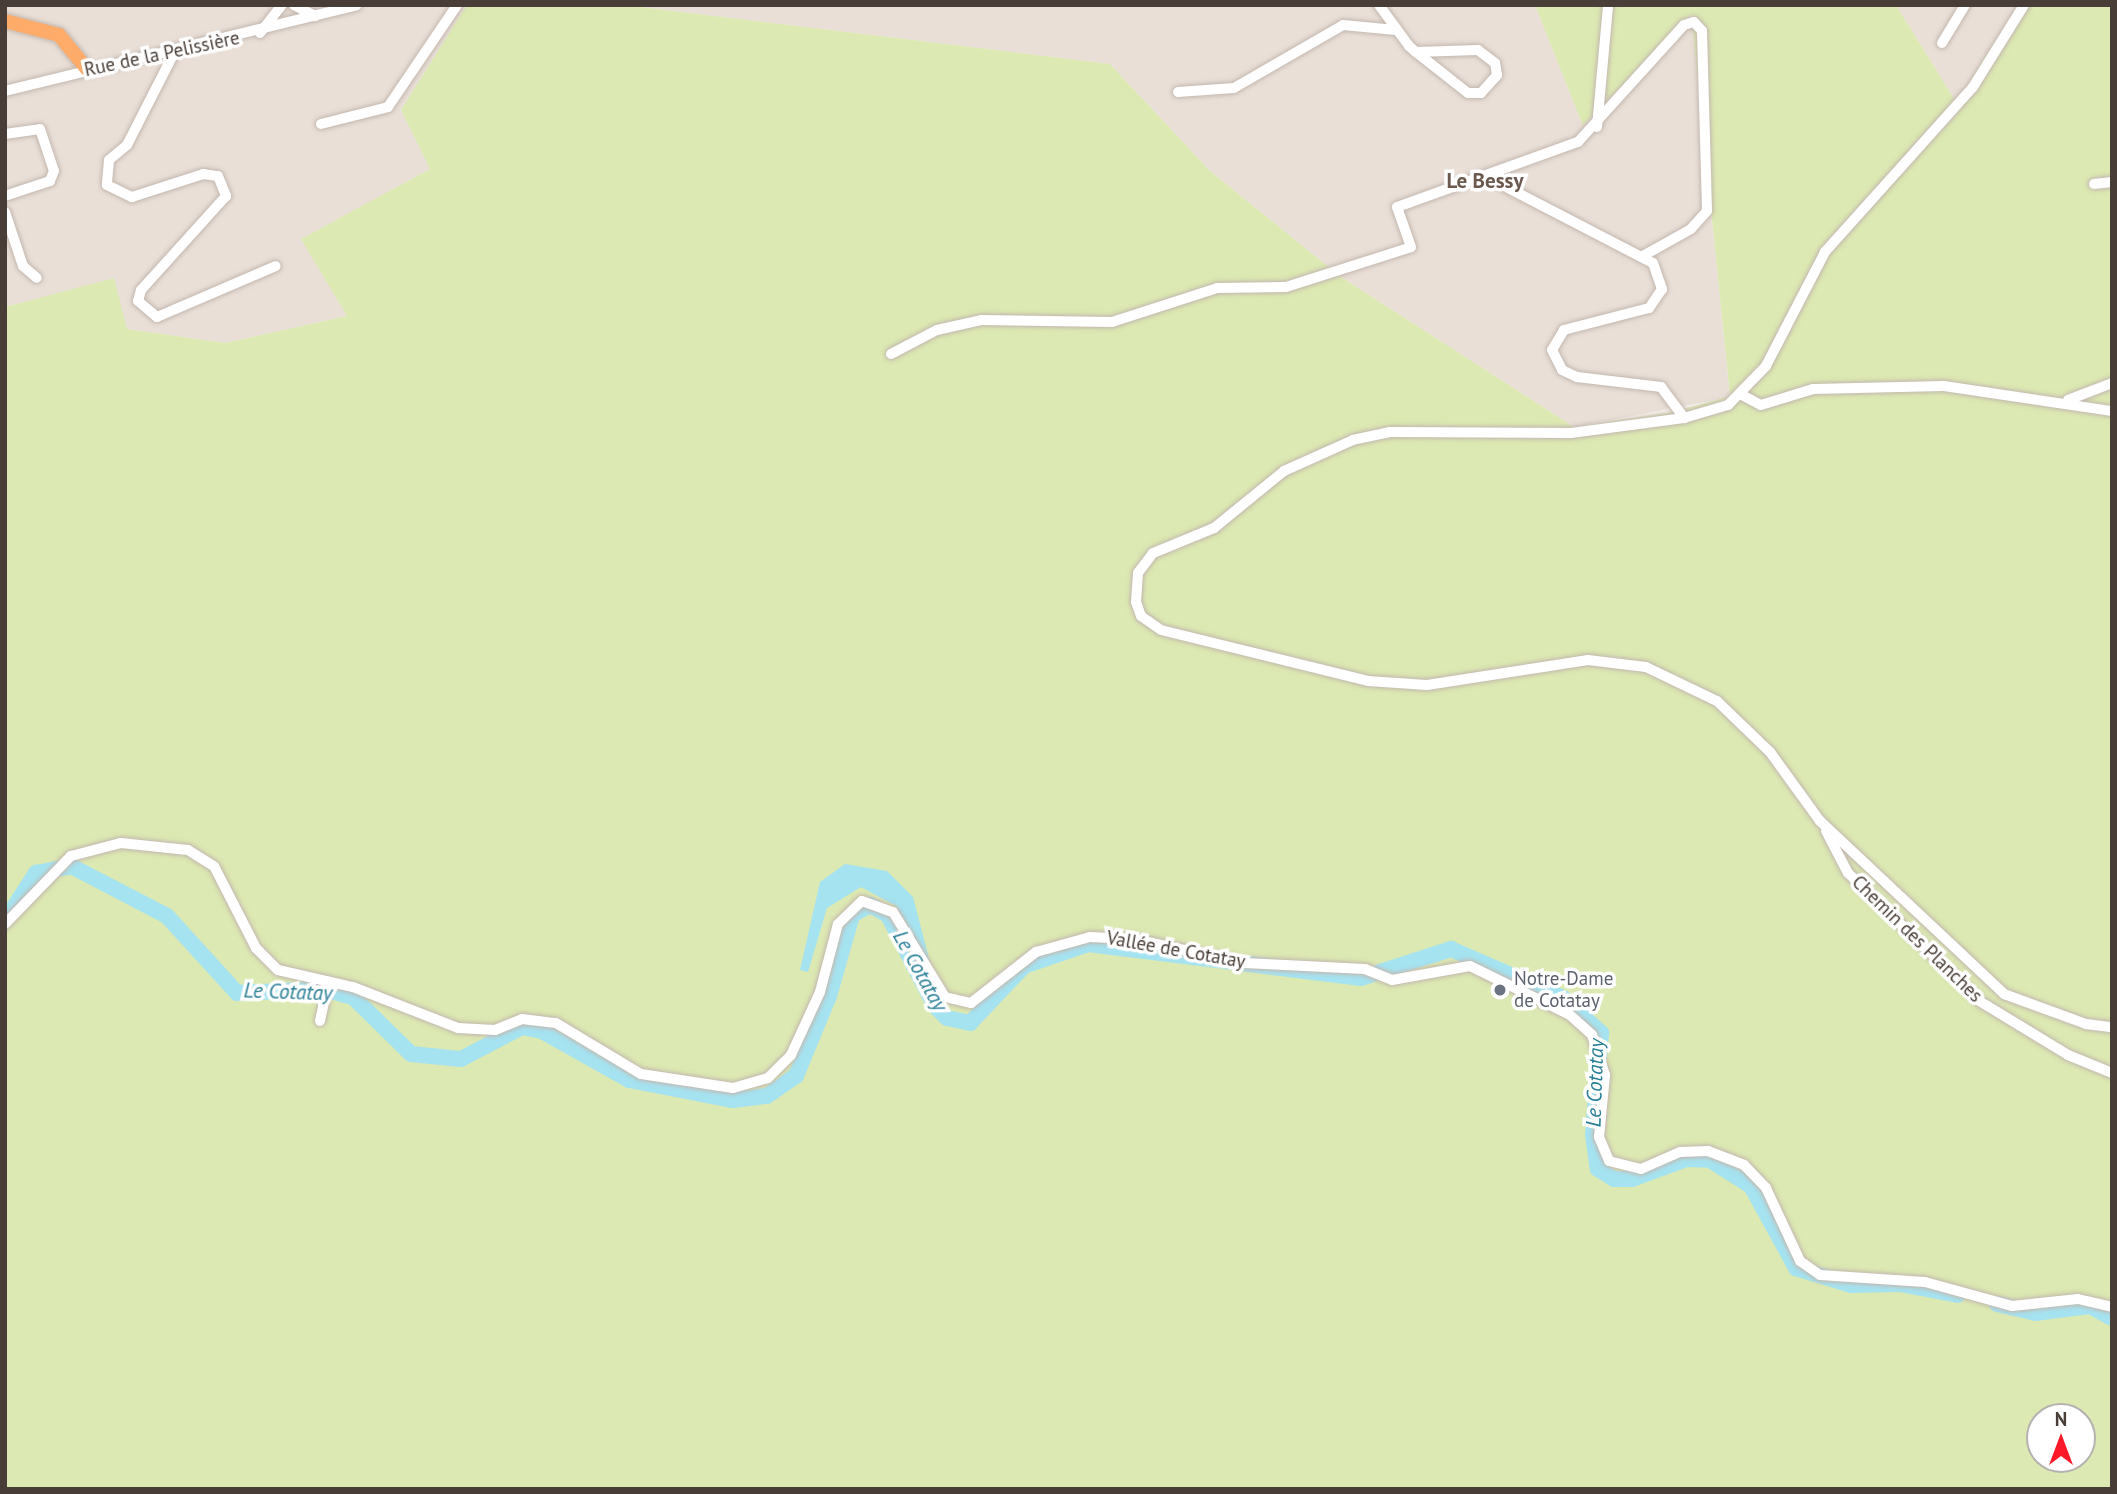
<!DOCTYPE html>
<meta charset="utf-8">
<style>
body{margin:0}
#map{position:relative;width:2117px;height:1494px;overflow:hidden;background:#f5efe9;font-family:"PT Sans",sans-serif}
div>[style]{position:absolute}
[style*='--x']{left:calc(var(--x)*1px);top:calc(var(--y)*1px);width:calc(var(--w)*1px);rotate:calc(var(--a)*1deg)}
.residential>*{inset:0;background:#e9dfd7}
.green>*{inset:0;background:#dce9b2}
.parking>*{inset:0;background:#e3e0de}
.water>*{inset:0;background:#a5e3f1}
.river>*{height:16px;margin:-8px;padding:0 8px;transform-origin:8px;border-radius:8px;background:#a5e3f1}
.roads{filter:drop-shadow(0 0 2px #c3b7ae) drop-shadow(0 0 2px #c3b7ae)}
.minor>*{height:10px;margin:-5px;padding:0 5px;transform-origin:5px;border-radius:5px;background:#fff}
.highway>*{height:14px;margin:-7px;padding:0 7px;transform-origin:7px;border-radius:7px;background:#ffac6a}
.dots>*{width:19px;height:19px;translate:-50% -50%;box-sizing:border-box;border:4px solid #fff;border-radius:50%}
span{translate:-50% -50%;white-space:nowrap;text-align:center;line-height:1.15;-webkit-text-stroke:7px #fff;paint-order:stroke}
.street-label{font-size:19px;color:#493e37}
.worship-label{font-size:19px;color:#5b616d}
.left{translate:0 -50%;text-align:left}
.neighbourhood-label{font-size:21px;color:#6c594e;font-weight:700}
.water-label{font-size:21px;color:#287f96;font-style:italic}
.frame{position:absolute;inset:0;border:7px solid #493e37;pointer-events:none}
.north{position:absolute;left:2026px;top:1403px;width:70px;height:70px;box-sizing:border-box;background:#fff;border:2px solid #b6b2af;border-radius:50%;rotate:0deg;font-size:19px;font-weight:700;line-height:28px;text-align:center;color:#493e37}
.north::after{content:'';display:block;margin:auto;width:24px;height:32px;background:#fc1929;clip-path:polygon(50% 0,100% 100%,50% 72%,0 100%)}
</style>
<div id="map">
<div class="residential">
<div style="clip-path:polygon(5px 5px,467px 5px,401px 110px,430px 169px,302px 239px,347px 316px,225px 343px,127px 329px,113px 279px,5px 307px)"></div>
<div style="clip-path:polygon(623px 5px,1535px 5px,1583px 126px,1691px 13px,1730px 397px,1574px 427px,1341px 277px,1210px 171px,1110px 64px)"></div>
<div style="clip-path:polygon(1896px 5px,2018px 5px,1956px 102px)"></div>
</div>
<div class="green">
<div style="clip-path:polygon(evenodd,467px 5px,623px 5px,1110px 64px,1210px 171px,1341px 277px,1574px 427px,1673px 412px,1730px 396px,1691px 14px,1583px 126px,1535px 5px,1896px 5px,1956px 102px,2018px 5px,2112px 5px,2112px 1489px,5px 1489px,5px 307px,114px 278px,127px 329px,225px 343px,347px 316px,301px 239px,430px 169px,401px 110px,467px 5px,2040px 1417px,2082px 1417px,2082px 1459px,2040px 1459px,2040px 1417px)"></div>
</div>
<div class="parking">
<div style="clip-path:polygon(840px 928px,844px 928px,827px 995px,822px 993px)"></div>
</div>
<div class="water">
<div style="clip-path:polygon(845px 864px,887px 871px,913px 897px,931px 966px,896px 906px,861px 887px,827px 908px,808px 972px,800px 970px,820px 882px)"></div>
</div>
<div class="river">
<div style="--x:7;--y:918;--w:54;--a:-57.2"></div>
<div style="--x:36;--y:873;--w:36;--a:-11"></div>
<div style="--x:71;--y:866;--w:108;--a:27.5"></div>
<div style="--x:167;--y:916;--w:104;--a:47.7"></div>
<div style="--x:237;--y:993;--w:86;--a:-2.7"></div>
<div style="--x:323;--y:989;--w:31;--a:15"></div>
<div style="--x:353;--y:997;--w:81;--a:44.5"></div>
<div style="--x:411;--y:1054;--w:50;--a:5.7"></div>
<div style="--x:461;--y:1059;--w:69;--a:-27.7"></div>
<div style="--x:522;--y:1027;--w:20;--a:11"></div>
<div style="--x:542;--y:1031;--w:100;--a:29.4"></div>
<div style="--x:629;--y:1080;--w:106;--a:10.9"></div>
<div style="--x:733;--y:1100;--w:34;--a:-7"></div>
<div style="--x:767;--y:1096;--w:35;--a:-35"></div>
<div style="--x:796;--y:1076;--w:87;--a:-67.6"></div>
<div style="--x:829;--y:996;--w:84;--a:-74.1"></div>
<div style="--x:852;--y:915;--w:21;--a:-29"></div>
<div style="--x:870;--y:905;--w:21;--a:29"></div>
<div style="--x:888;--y:915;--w:102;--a:62.7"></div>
<div style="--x:935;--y:1006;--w:17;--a:45"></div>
<div style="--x:947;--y:1018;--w:24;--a:12"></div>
<div style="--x:970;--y:1023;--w:79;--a:-46.5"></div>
<div style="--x:1024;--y:966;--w:68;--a:-19"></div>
<div style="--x:1088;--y:944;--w:275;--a:7.1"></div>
<div style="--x:1361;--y:978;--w:95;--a:-17.9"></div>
<div style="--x:1451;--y:949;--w:122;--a:23.6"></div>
<div style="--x:1563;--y:998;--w:52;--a:42.6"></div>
<div style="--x:1601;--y:1033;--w:102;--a:94.5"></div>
<div style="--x:1593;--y:1135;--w:34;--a:82"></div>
<div style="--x:1598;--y:1169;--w:19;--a:32"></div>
<div style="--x:1614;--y:1179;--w:18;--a:0"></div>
<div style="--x:1632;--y:1179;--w:58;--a:-20.3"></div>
<div style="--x:1686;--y:1159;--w:24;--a:2"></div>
<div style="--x:1710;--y:1160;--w:49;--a:32.4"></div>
<div style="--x:1751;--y:1186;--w:94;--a:61.2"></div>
<div style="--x:1796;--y:1268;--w:58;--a:17.2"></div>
<div style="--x:1851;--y:1285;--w:49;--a:-1.2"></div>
<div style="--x:1900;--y:1284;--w:59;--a:10.7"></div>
<div style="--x:1997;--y:1304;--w:39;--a:13"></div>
<div style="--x:2035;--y:1313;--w:55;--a:-7.3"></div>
<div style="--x:2090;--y:1306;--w:25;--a:29"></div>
</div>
<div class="roads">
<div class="minor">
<div style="--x:294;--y:5;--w:24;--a:28"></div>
<div style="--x:1379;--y:5;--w:51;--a:53.8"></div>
<div style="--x:1409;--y:46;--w:9;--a:41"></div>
<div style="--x:1416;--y:52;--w:66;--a:38.3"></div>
<div style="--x:1468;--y:93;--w:13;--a:0"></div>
<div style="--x:1481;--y:93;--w:24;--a:-48"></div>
<div style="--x:1497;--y:75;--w:12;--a:-99"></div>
<div style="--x:1495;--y:63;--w:21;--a:-143"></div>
<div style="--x:1478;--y:50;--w:62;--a:178.2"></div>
<div style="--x:2024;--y:5;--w:97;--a:121.9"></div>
<div style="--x:1973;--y:87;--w:222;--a:131.9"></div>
<div style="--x:1825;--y:252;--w:128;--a:117.4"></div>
<div style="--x:1766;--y:366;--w:54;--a:134.3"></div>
<div style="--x:1728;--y:405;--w:46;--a:163.5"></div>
<div style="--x:1684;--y:418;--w:114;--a:172.4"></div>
<div style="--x:1571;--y:433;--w:181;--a:-179.7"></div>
<div style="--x:1390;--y:432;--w:38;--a:168"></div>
<div style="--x:1353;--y:440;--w:76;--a:155.8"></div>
<div style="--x:1284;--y:471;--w:90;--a:140.8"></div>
<div style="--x:1214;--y:528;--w:66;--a:157.7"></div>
<div style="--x:1153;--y:553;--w:25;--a:127"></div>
<div style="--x:1138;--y:573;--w:29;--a:94"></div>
<div style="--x:1136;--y:602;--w:15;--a:70"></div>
<div style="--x:1141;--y:616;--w:24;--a:35"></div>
<div style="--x:1161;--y:630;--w:213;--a:13.8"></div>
<div style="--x:1368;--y:681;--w:59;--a:3.9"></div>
<div style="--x:1427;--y:685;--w:163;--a:-8.8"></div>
<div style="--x:1588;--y:660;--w:58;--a:6.9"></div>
<div style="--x:1646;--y:667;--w:79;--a:25.6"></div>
<div style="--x:1717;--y:701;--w:74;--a:43.9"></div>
<div style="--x:1770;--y:752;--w:85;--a:54.1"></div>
<div style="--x:1820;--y:821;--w:253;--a:43.2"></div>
<div style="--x:2004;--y:994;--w:87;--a:20.1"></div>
<div style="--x:2086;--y:1024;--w:26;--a:7"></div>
<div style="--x:260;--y:33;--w:36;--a:-52"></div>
<div style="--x:1942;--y:43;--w:44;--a:-58.8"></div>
<div style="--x:173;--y:55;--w:101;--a:117.1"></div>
<div style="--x:127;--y:145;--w:23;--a:140"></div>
<div style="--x:109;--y:160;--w:25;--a:95"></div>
<div style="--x:107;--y:185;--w:28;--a:26"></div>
<div style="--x:132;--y:197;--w:75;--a:-17.9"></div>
<div style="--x:203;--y:174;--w:15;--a:8"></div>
<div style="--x:218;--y:176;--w:22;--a:68"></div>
<div style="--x:226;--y:196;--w:127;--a:132.1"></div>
<div style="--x:141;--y:290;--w:11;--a:105"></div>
<div style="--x:138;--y:301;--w:25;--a:40"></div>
<div style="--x:157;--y:317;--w:129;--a:-23.2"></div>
<div style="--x:5;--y:91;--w:362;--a:-13.7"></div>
<div style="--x:1178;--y:92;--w:56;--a:-4.1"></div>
<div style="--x:1234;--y:88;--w:126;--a:-30"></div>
<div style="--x:1343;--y:25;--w:53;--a:5.4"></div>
<div style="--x:321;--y:124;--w:69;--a:-14.2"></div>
<div style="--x:388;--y:107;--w:123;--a:-55.9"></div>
<div style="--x:1597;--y:127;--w:122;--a:-84.8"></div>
<div style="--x:5;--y:134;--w:35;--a:-8"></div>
<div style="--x:40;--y:129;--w:44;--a:71.6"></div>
<div style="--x:54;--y:171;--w:11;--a:112"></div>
<div style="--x:50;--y:181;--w:47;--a:161.6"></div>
<div style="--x:1485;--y:176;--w:189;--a:27.4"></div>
<div style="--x:1653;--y:263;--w:28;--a:71"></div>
<div style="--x:1662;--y:289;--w:23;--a:124"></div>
<div style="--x:1649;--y:308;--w:88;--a:165.5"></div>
<div style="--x:1564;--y:330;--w:23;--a:121"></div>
<div style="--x:1552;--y:350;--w:22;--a:63"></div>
<div style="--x:1562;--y:370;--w:17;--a:25"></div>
<div style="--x:1577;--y:377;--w:85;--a:6.8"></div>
<div style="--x:1661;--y:387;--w:39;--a:53"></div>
<div style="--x:2094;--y:184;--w:18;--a:-6"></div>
<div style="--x:5;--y:212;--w:57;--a:71.6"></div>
<div style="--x:23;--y:266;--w:18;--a:41"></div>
<div style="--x:891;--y:354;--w:52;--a:-27.6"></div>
<div style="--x:937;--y:330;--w:45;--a:-12.8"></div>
<div style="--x:981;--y:320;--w:131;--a:0.9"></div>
<div style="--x:1112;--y:322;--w:110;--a:-17.9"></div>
<div style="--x:1217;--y:288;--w:69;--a:-0.8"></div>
<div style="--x:1286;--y:287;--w:131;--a:-17.7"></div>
<div style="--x:1411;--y:247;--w:42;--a:-109.3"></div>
<div style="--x:1397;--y:207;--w:192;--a:-19.8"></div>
<div style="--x:1578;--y:142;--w:158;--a:-47.8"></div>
<div style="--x:1684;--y:25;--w:10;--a:-17"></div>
<div style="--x:1694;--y:22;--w:12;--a:48"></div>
<div style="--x:1702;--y:31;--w:180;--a:88.4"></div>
<div style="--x:1707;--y:211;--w:24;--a:132"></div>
<div style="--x:1691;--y:229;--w:57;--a:150.8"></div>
<div style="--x:1742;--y:395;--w:21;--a:28"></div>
<div style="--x:1761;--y:405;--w:54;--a:-17.1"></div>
<div style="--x:1813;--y:389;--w:131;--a:-1.3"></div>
<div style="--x:1944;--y:386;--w:170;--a:8.5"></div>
<div style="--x:2068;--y:400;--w:47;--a:-21.1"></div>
<div style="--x:1826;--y:831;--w:47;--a:62.4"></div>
<div style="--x:1848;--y:873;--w:185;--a:44.1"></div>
<div style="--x:1981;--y:1002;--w:102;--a:31.3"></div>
<div style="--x:2068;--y:1055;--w:48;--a:22.2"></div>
<div style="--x:5;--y:924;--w:95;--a:-45.9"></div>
<div style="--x:71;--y:856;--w:52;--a:-14.6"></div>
<div style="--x:121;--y:843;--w:67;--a:6"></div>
<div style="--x:188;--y:850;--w:31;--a:32"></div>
<div style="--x:214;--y:866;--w:92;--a:62.9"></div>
<div style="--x:256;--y:948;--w:31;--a:45"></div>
<div style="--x:278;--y:970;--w:77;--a:12.8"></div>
<div style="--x:353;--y:987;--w:113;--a:21.3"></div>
<div style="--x:458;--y:1028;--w:37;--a:3"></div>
<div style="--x:495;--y:1030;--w:29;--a:-22"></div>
<div style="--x:522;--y:1019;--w:34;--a:7"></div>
<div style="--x:556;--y:1023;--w:99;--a:31"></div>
<div style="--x:641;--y:1074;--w:93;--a:8.7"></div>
<div style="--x:733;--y:1088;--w:36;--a:-16"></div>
<div style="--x:768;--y:1078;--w:33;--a:-45"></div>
<div style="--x:791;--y:1055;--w:69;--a:-65.3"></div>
<div style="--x:820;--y:992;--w:70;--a:-75.2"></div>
<div style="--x:838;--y:924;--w:33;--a:-44"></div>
<div style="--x:862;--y:901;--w:33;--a:20"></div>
<div style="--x:893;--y:912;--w:100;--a:58.5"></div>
<div style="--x:945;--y:997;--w:27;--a:13"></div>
<div style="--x:971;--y:1003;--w:83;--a:-38.1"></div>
<div style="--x:1036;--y:952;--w:56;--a:-15.5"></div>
<div style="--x:1090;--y:937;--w:43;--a:2.7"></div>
<div style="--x:1133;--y:939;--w:115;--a:12.1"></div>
<div style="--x:1245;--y:963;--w:120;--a:2.9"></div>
<div style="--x:1365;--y:969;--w:29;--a:22"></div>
<div style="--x:1392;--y:980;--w:79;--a:-10.2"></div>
<div style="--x:1470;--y:966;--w:111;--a:26.1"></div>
<div style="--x:1570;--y:1015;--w:30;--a:42"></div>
<div style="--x:1592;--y:1035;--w:42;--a:72"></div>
<div style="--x:1605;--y:1075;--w:62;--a:95.5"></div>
<div style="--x:1599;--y:1137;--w:26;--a:67"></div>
<div style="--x:1609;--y:1161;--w:33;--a:14"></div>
<div style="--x:1641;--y:1169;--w:43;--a:-23.6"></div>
<div style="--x:1680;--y:1152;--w:28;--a:-2"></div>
<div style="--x:1708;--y:1151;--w:39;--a:21"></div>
<div style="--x:1744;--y:1165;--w:32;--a:46"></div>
<div style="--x:1766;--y:1188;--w:81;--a:65"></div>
<div style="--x:1800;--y:1261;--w:24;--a:35"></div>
<div style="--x:1820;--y:1275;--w:105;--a:3.8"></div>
<div style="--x:1925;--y:1282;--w:90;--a:15.4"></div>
<div style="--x:2012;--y:1306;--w:66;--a:-6.1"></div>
<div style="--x:2078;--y:1299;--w:35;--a:13"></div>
<div style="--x:320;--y:1021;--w:40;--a:-78"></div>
</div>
<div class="highway">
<div style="--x:5;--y:21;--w:56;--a:14.5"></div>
<div style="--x:59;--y:35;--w:44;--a:50.5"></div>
</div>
</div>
<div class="dots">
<div style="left:1500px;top:990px;background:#6b7280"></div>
</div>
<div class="street-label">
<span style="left:162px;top:54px;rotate:-12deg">Rue de la Pelissière</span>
<span style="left:1917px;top:939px;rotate:44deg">Chemin des Planches</span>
<span style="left:1176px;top:950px;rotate:10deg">Vallée de Cotatay</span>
</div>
<div class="worship-label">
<span class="left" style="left:1514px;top:990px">Notre-Dame<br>de Cotatay</span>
</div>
<div class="neighbourhood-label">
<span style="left:1485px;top:181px">Le Bessy</span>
</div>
<div class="water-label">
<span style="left:920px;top:971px;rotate:61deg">Le Cotatay</span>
<span style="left:288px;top:992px;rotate:2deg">Le Cotatay</span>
<span style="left:1595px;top:1083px;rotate:-88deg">Le Cotatay</span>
</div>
<div class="frame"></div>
<div class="north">N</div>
</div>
